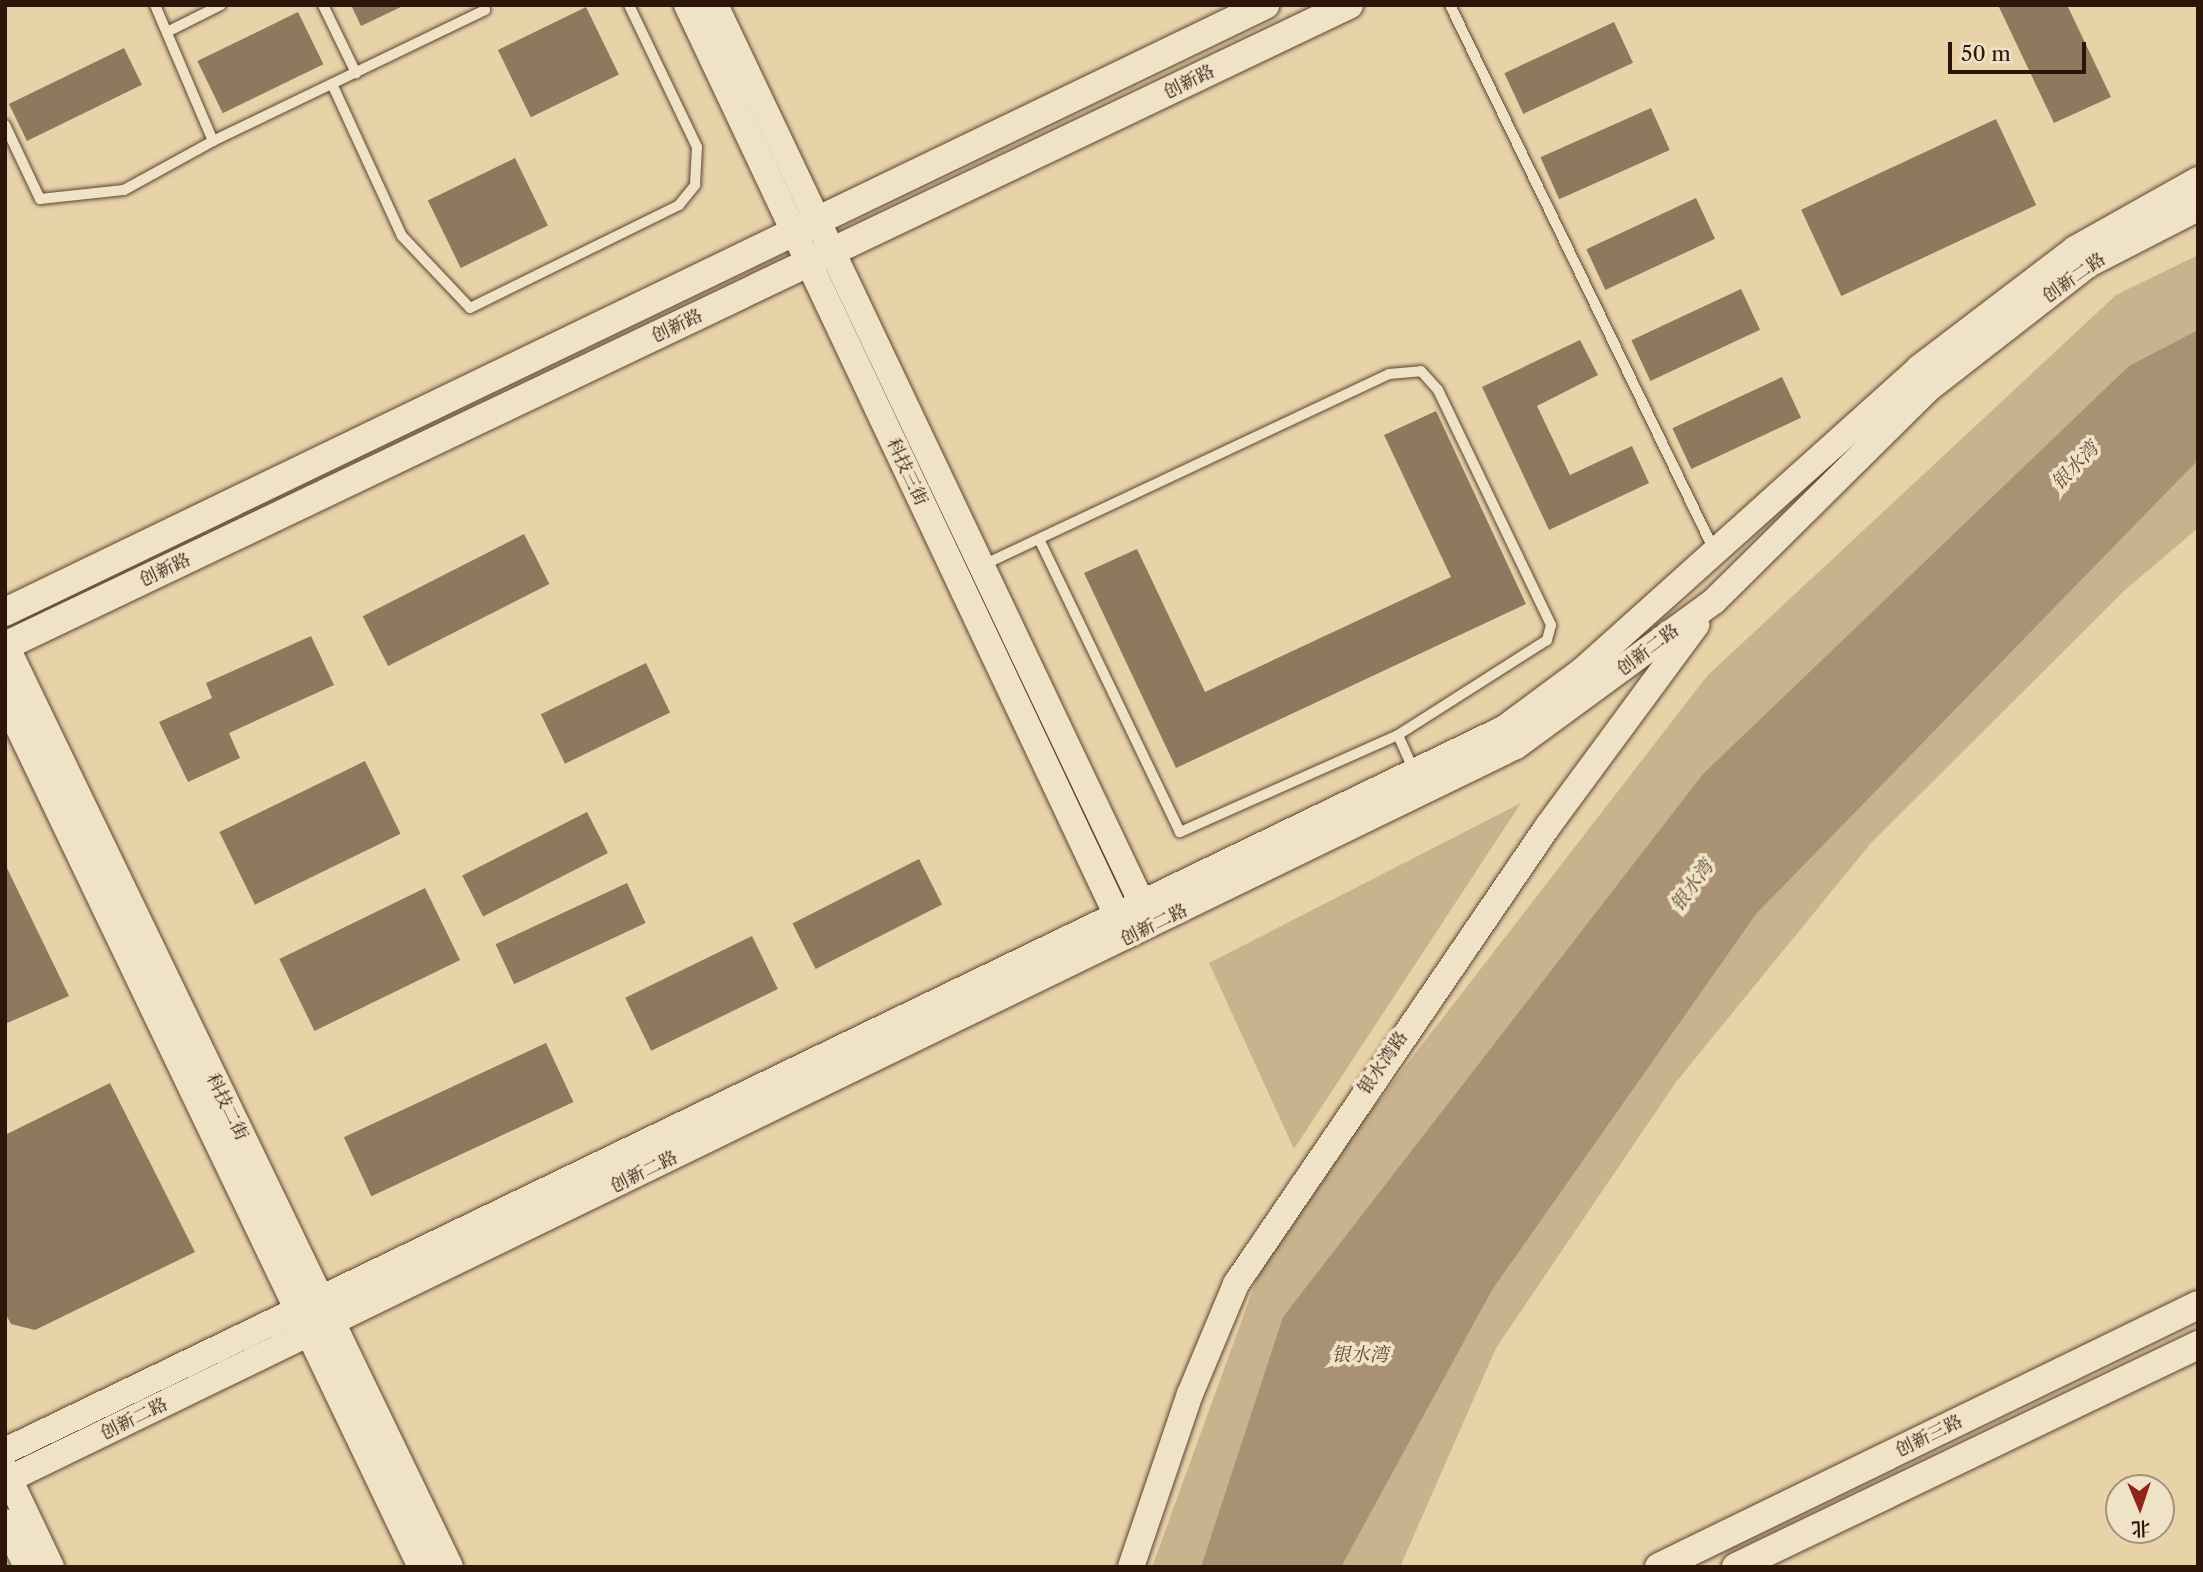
<!DOCTYPE html>
<meta charset="utf-8">
<style>
body{margin:0}
#map{position:relative;width:2203px;height:1572px;overflow:hidden;background:#e8d3a9;font-family:"Libre Caslon Text","Noto Serif SC",serif}
div>[style]{position:absolute}
[style*='--x']{left:calc(var(--x)*1px);top:calc(var(--y)*1px);width:calc(var(--w)*1px);rotate:calc(var(--a)*1deg)}
.green>*{inset:0;background:#c8b38e}
.water>*{inset:0;background:#a99273}
.building>*{inset:0;background:#8f785d;transform-origin:0 0}
.roads{filter:drop-shadow(0 0 2px #5c4432) drop-shadow(0 0 2px #5c4432)}
.service>*{height:10px;margin:-5px;padding:0 5px;transform-origin:5px;border-radius:5px;background:#f0e2c7}
.tertiary>*{height:26px;margin:-13px;padding:0 13px;transform-origin:13px;border-radius:13px;background:#f0e2c7}
.secondary>*{height:28px;margin:-14px;padding:0 14px;transform-origin:14px;border-radius:14px;background:#f0e2c7}
span{translate:-50% -50%;white-space:nowrap;text-align:center;line-height:1.15;-webkit-text-stroke:7px #f0e2c7;paint-order:stroke}
.street-label{font-size:18px;color:#2e150a}
.water-label{font-size:19px;color:#5f4734;font-style:italic}
.frame{position:absolute;inset:0;border:7px solid #2e150a;pointer-events:none}
.north{position:absolute;left:2105px;top:1474px;width:70px;height:70px;box-sizing:border-box;background:#f0e2c7;border:2px solid #a2907b;border-radius:50%;rotate:178deg;font-size:19px;font-weight:700;line-height:28px;text-align:center;color:#2e150a}
.north::after{content:'';display:block;margin:auto;width:24px;height:32px;background:#8f2418;clip-path:polygon(50% 0,100% 100%,50% 72%,0 100%)}
.scale{position:absolute;left:1948px;top:42px;width:138px;height:32px;box-sizing:border-box;border:4px solid #2e150a;border-top:0;padding-left:9px;font-size:21px;line-height:24px;white-space:nowrap;color:#2e150a;-webkit-text-stroke:5px #f0e2c7;paint-order:stroke}
</style>
<div id="map">
<div class="green">
<div style="clip-path:polygon(2198px 255px,2198px 528px,2125px 590px,1871px 843px,1676px 1082px,1496px 1348px,1400px 1567px,1152px 1567px,1271px 1240px,1707px 676px,2116px 295px)"></div>
<div style="clip-path:polygon(1521px 803px,1294px 1149px,1209px 963px)"></div>
</div>
<div class="water">
<div style="clip-path:polygon(2198px 330px,2198px 460px,1756px 914px,1492px 1290px,1341px 1567px,1201px 1567px,1283px 1317px,1703px 774px,2129px 366px)"></div>
</div>
<div class="building">
<div style="clip-path:polygon(351px 5px,405px 5px,361px 26px)"></div>
<div style="clip-path:polygon(1998px 5px,2067px 5px,2111px 97px,2054px 123px)"></div>
<div style="left:586px;top:7px;width:75px;height:98px;rotate:64deg"></div>
<div style="left:298px;top:12px;width:58px;height:112px;rotate:64deg"></div>
<div style="left:1614px;top:22px;width:45px;height:121px;rotate:65deg"></div>
<div style="left:124px;top:48px;width:41px;height:128px;rotate:64deg"></div>
<div style="left:1651px;top:108px;width:46px;height:121px;rotate:66deg"></div>
<div style="left:1996px;top:119px;width:95px;height:215px;rotate:65deg"></div>
<div style="left:515px;top:158px;width:75px;height:97px;rotate:64deg"></div>
<div style="left:1696px;top:198px;width:45px;height:121px;rotate:65deg"></div>
<div style="left:1741px;top:289px;width:45px;height:121px;rotate:65deg"></div>
<div style="clip-path:polygon(1580px 340px,1598px 375px,1537px 406px,1570px 475px,1632px 446px,1649px 483px,1549px 530px,1482px 387px)"></div>
<div style="left:1782px;top:377px;width:45px;height:121px;rotate:65deg"></div>
<div style="clip-path:polygon(1436px 411px,1526px 604px,1176px 768px,1084px 573px,1137px 549px,1205px 692px,1451px 577px,1384px 435px)"></div>
<div style="left:524px;top:534px;width:56px;height:181px;rotate:63deg"></div>
<div style="clip-path:polygon(311px 636px,334px 685px,229px 733px,240px 758px,188px 782px,159px 722px,212px 698px,206px 683px)"></div>
<div style="left:646px;top:663px;width:55px;height:117px;rotate:64deg"></div>
<div style="left:365px;top:761px;width:81px;height:162px;rotate:64deg"></div>
<div style="left:587px;top:812px;width:46px;height:140px;rotate:63deg"></div>
<div style="left:919px;top:859px;width:51px;height:142px;rotate:63deg"></div>
<div style="clip-path:polygon(5px 864px,69px 996px,5px 1024px)"></div>
<div style="left:627px;top:883px;width:44px;height:145px;rotate:65deg"></div>
<div style="left:425px;top:888px;width:80px;height:162px;rotate:64deg"></div>
<div style="left:752px;top:936px;width:59px;height:141px;rotate:64deg"></div>
<div style="left:546px;top:1043px;width:65px;height:223px;rotate:65deg"></div>
<div style="clip-path:polygon(110px 1083px,195px 1252px,35px 1330px,11px 1324px,5px 1313px,5px 1135px)"></div>
</div>
<div class="roads">
<div class="service">
<div style="--x:155;--y:5;--w:148;--a:66.9"></div>
<div style="--x:213;--y:141;--w:302;--a:-25.7"></div>
<div style="--x:323;--y:5;--w:76;--a:64.1"></div>
<div style="--x:1450;--y:5;--w:608;--a:64.15"></div>
<div style="--x:167;--y:32;--w:60;--a:-26.6"></div>
<div style="--x:332;--y:84;--w:167;--a:65.3"></div>
<div style="--x:402;--y:236;--w:99;--a:46.6"></div>
<div style="--x:470;--y:308;--w:233;--a:-26.2"></div>
<div style="--x:679;--y:205;--w:26;--a:-51"></div>
<div style="--x:695;--y:185;--w:38;--a:-87"></div>
<div style="--x:697;--y:147;--w:157;--a:-115.6"></div>
<div style="--x:5;--y:125;--w:82;--a:64.7"></div>
<div style="--x:40;--y:199;--w:84;--a:-6.1"></div>
<div style="--x:124;--y:190;--w:102;--a:-28.8"></div>
<div style="--x:981;--y:566;--w:451;--a:-25.2"></div>
<div style="--x:1389;--y:374;--w:32;--a:-5"></div>
<div style="--x:1421;--y:371;--w:25;--a:48"></div>
<div style="--x:1438;--y:390;--w:261;--a:64.3"></div>
<div style="--x:1551;--y:625;--w:16;--a:105"></div>
<div style="--x:1547;--y:640;--w:177;--a:147.5"></div>
<div style="--x:1398;--y:735;--w:239;--a:156"></div>
<div style="--x:1180;--y:832;--w:325;--a:-115.7"></div>
<div style="--x:1398;--y:735;--w:39;--a:66"></div>
</div>
<div class="tertiary">
<div style="--x:687;--y:5;--w:1021;--a:64.72"></div>
<div style="--x:715;--y:5;--w:1011;--a:64.58"></div>
<div style="--x:5;--y:1451;--w:1665;--a:-25.73"></div>
<div style="--x:1505;--y:728;--w:97;--a:-36.6"></div>
<div style="--x:1583;--y:670;--w:452;--a:-41.9"></div>
<div style="--x:1919;--y:368;--w:196;--a:-37.3"></div>
<div style="--x:2075;--y:249;--w:141;--a:-29.3"></div>
<div style="--x:5;--y:1470;--w:107;--a:64.6"></div>
<div style="--x:5;--y:1481;--w:1680;--a:-25.94"></div>
<div style="--x:1516;--y:746;--w:245;--a:-36.2"></div>
<div style="--x:1714;--y:601;--w:301;--a:-44.7"></div>
<div style="--x:1928;--y:389;--w:202;--a:-37.9"></div>
<div style="--x:2087;--y:265;--w:125;--a:-27.2"></div>
<div style="--x:5;--y:1522;--w:50;--a:63.9"></div>
<div style="--x:1131;--y:1567;--w:183;--a:-71.2"></div>
<div style="--x:1190;--y:1394;--w:119;--a:-67.3"></div>
<div style="--x:1236;--y:1284;--w:554;--a:-55.74"></div>
<div style="--x:1548;--y:826;--w:250;--a:-53.6"></div>
</div>
<div class="secondary">
<div style="--x:5;--y:612;--w:1399;--a:-25.72"></div>
<div style="--x:5;--y:646;--w:1489;--a:-25.5"></div>
<div style="--x:5;--y:646;--w:1022;--a:64.26"></div>
<div style="--x:5;--y:697;--w:965;--a:64.39"></div>
<div style="--x:1659;--y:1567;--w:599;--a:-25.92"></div>
<div style="--x:1736;--y:1567;--w:513;--a:-25.67"></div>
</div>
</div>
<div class="street-label">
<span style="left:1189px;top:82px;rotate:-26deg">创新路</span>
<span style="left:2074px;top:278px;rotate:-35deg">创新二路</span>
<span style="left:677px;top:326px;rotate:-25deg">创新路</span>
<span style="left:907px;top:472px;rotate:65deg">科技三街</span>
<span style="left:165px;top:570px;rotate:-25deg">创新路</span>
<span style="left:1648px;top:650px;rotate:-37deg">创新二路</span>
<span style="left:1154px;top:925px;rotate:-26deg">创新二路</span>
<span style="left:1383px;top:1063px;rotate:-55deg">银水湾路</span>
<span style="left:227px;top:1107px;rotate:64deg">科技二街</span>
<span style="left:644px;top:1172px;rotate:-26deg">创新二路</span>
<span style="left:134px;top:1419px;rotate:-26deg">创新二路</span>
<span style="left:1929px;top:1436px;rotate:-26deg">创新三路</span>
</div>
<div class="water-label">
<span style="left:2075px;top:466px;rotate:-46deg">银水湾</span>
<span style="left:1692px;top:886px;rotate:-54deg">银水湾</span>
<span style="left:1360px;top:1355px">银水湾</span>
</div>
<div class="frame"></div>
<div class="north">北</div>
<div class="scale">50 m</div>
</div>
